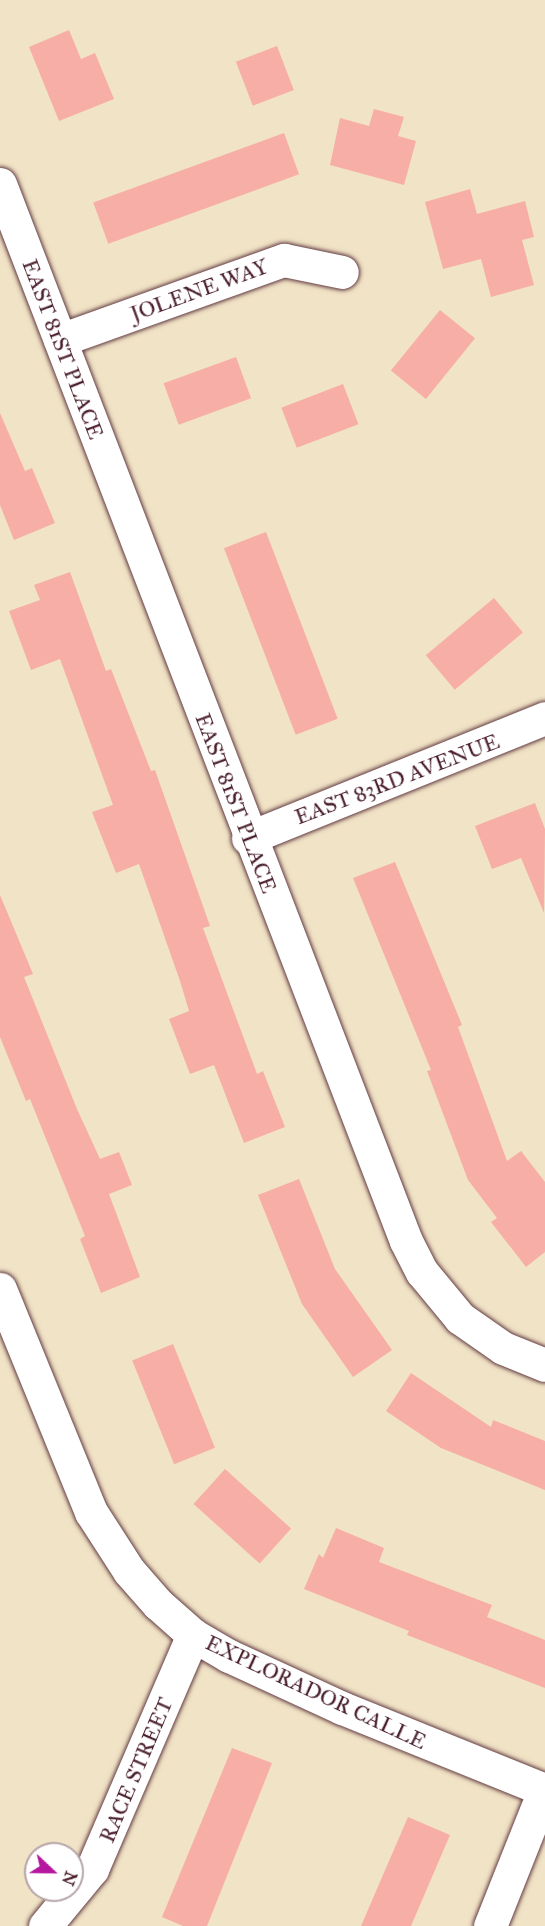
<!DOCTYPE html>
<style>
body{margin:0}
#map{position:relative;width:545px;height:1926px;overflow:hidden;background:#f1e3c6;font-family:"IM FELL Great Primer",serif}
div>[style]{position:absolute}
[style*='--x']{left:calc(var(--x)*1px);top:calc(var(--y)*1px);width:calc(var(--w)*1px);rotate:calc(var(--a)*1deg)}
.building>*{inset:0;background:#f7aea6;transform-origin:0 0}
.roads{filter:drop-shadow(0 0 2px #633c42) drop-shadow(0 0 2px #633c42)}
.street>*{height:33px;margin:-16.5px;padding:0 16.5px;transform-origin:16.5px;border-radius:16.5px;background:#fff}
span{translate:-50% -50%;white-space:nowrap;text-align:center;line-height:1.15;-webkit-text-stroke:4.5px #fff;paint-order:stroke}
.street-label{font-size:22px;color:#4a1f2b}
.north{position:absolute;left:24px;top:1842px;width:60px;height:60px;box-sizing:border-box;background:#fff;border:2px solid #b7a5aa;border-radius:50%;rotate:112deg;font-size:16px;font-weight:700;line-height:24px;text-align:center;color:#4a1f2b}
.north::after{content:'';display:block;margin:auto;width:21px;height:27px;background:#b5179e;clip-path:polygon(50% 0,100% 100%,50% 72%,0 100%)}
</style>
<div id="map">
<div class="building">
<div style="clip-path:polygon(69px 30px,81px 59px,95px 53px,114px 99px,59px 121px,29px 47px)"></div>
<div style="left:277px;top:46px;width:47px;height:44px;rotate:69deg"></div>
<div style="clip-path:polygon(374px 109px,404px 117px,398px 136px,416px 141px,404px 185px,330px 165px,340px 118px,369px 126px)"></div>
<div style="left:284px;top:133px;width:44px;height:203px;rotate:70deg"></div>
<div style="clip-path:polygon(470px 189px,477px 214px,525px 201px,534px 237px,522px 240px,534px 285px,491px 297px,481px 259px,443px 269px,425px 202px)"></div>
<div style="left:440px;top:310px;width:45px;height:78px;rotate:39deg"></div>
<div style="left:236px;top:357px;width:44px;height:77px;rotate:70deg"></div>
<div style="left:343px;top:384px;width:43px;height:66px;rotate:69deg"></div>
<div style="clip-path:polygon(0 413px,25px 471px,32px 468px,55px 523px,14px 540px,0 505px)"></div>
<div style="left:266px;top:532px;width:200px;height:45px;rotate:69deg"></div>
<div style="clip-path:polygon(70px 572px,106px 671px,111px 669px,151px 771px,155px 770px,210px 926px,203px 928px,257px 1074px,263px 1071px,285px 1127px,244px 1143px,214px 1065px,190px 1074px,169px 1019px,189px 1011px,180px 981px,139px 864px,116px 873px,92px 812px,113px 805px,60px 659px,31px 670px,9px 611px,40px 600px,34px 585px)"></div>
<div style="left:494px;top:598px;width:45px;height:89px;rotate:50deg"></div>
<div style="clip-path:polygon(535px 803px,545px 829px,544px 913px,521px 858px,492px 869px,475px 826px)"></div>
<div style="clip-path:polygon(395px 862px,462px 1025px,458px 1027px,507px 1161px,521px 1151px,545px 1182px,545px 1252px,526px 1267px,491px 1222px,497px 1218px,468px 1180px,427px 1071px,431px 1070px,353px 878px)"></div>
<div style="clip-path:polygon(0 895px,33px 974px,24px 977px,77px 1109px,100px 1159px,119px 1152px,132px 1185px,109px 1194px,140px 1277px,101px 1293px,80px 1239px,85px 1236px,30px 1099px,26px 1101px,0 1037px)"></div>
<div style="clip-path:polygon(299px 1179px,335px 1269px,392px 1350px,353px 1377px,302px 1304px,258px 1195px)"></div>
<div style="left:173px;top:1344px;width:112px;height:44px;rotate:68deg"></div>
<div style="clip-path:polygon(411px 1373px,491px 1427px,493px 1420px,545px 1441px,545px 1490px,441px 1448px,386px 1411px)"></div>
<div style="left:225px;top:1469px;width:89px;height:47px;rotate:42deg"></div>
<div style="clip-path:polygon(336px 1528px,384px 1548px,379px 1562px,492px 1605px,487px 1617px,545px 1640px,545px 1688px,407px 1635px,409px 1631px,304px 1589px,319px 1554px,323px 1558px)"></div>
<div style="clip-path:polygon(232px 1748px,272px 1763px,207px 1926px,183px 1926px,162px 1917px)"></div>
<div style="clip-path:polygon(408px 1817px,450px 1835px,411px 1926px,361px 1926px)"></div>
</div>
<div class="roads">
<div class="street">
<div style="--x:0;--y:184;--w:1132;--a:68.99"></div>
<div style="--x:406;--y:1241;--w:35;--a:63"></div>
<div style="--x:422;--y:1272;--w:60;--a:50.4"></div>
<div style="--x:460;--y:1318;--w:52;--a:34.9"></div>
<div style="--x:503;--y:1348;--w:45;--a:22"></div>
<div style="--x:60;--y:340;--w:238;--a:-19.7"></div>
<div style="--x:284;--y:260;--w:59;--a:11.7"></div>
<div style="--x:248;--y:838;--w:320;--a:-22"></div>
<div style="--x:0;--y:1289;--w:241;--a:67.8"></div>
<div style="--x:91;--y:1512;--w:70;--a:57.2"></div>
<div style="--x:129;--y:1571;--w:44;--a:48.7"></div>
<div style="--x:158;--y:1604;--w:47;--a:41.5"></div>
<div style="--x:193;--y:1635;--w:42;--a:30.3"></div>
<div style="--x:229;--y:1656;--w:124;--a:24.7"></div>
<div style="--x:342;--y:1708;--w:219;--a:22"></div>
<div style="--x:45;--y:1926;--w:74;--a:-50.5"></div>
<div style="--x:92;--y:1869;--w:255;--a:-66.7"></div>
<div style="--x:490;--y:1926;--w:146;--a:-68.3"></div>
</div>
</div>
<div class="street-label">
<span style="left:199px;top:290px;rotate:-20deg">JOLENE WAY</span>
<span style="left:63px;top:349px;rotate:69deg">EAST 81ST PLACE</span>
<span style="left:397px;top:779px;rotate:-21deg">EAST 83RD AVENUE</span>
<span style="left:236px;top:803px;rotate:69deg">EAST 81ST PLACE</span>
<span style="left:316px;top:1692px;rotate:25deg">EXPLORADOR CALLE</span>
<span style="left:136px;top:1770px;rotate:-67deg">RACE STREET</span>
</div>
<div class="north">N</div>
</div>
